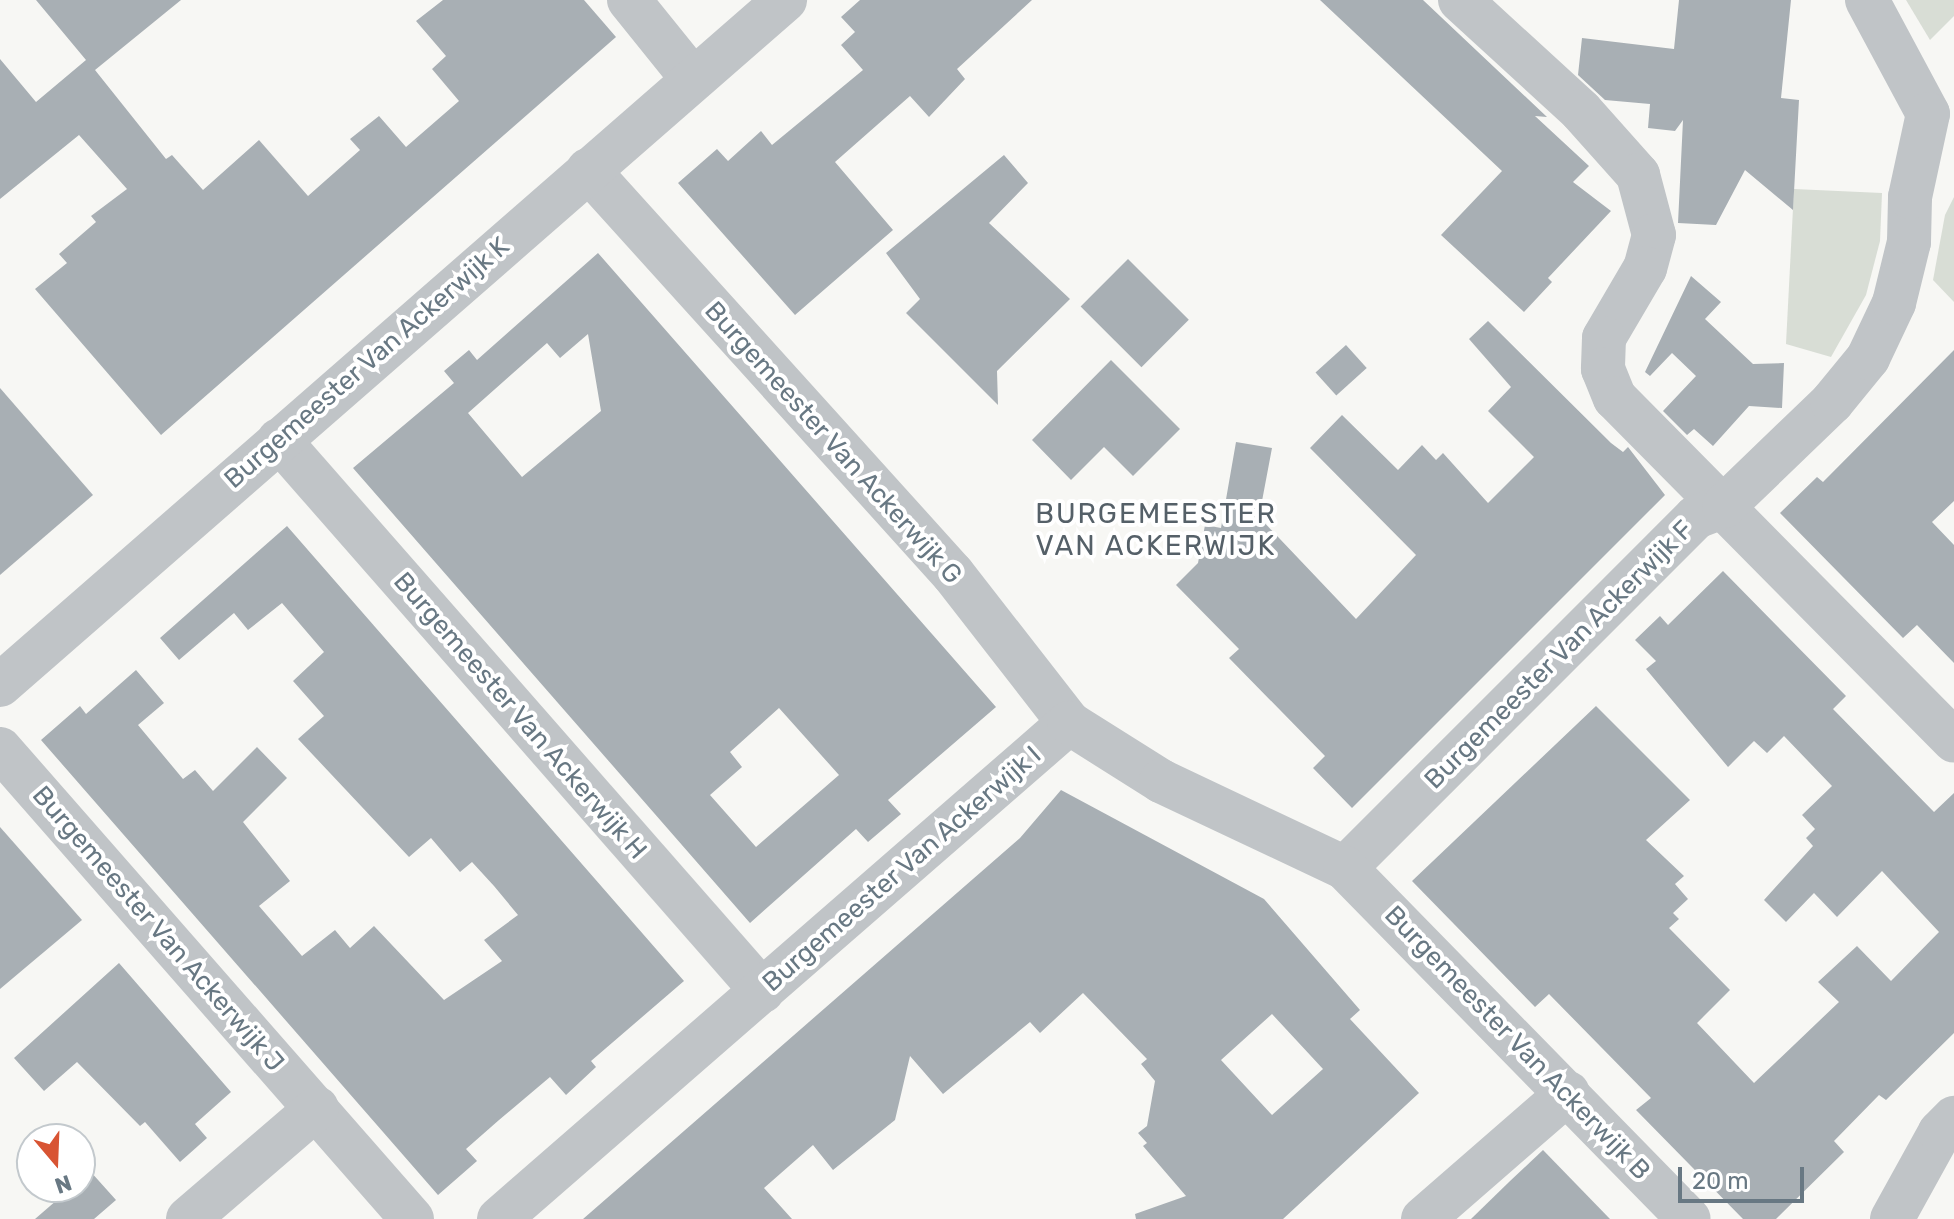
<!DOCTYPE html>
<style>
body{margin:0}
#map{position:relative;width:1954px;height:1219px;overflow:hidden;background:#f7f7f4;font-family:Rubik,sans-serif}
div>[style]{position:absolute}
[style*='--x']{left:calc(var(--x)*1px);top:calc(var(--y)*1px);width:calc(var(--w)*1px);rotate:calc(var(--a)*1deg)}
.green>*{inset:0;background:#d8ddd5}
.building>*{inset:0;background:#a8afb4;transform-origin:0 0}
.minor>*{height:44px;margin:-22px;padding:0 22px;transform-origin:22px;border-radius:22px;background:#c0c4c7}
span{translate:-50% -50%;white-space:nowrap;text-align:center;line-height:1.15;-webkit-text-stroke:8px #fff;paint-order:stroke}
.street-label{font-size:26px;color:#687883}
.neighbourhood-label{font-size:28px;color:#556068;letter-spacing:2px}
.north{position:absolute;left:16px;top:1123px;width:80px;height:80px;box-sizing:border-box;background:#fff;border:2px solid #c3c9cd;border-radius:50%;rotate:161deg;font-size:22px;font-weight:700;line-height:32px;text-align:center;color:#687883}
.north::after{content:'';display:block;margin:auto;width:28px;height:36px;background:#d85433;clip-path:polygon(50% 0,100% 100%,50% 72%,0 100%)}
.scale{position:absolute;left:1678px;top:1167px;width:126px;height:36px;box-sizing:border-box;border:4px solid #687883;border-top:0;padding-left:10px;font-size:24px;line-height:28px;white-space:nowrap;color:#687883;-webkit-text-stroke:6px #fff;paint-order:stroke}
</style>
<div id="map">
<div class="green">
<div style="clip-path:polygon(1906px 0,1954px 0,1954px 16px,1930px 40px)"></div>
<div style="clip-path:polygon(1794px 189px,1882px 193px,1880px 241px,1866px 295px,1831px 357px,1786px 344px)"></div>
<div style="clip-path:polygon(1954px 197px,1954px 302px,1933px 280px,1945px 215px)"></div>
</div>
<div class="building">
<div style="clip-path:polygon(36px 0,181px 0,95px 70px,166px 159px,172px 155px,203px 190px,259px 140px,308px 196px,360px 150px,350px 139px,379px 116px,406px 147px,459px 101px,432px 69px,446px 56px,416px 21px,443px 0,584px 0,616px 37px,161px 435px,35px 289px,67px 263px,59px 254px,96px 222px,91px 216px,127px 189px,79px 135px,0 199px,0 59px,36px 102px,86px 60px)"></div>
<div style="clip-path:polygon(860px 0,1032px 0,957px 69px,965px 79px,929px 117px,910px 96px,835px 162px,893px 230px,795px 315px,678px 183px,717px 149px,728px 161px,761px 131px,772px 145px,863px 70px,841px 45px,855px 32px,841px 17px)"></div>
<div style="clip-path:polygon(1320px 0,1423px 0,1547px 117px,1535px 116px,1589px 166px,1573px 182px,1611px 211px,1548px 278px,1552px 282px,1524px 312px,1441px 235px,1502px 171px)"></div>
<div style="clip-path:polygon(1679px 0,1791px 0,1781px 98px,1799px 100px,1793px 210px,1745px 170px,1716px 225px,1678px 223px,1683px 120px,1675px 131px,1648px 128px,1650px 104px,1605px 100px,1578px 75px,1582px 38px,1674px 49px)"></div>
<div style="clip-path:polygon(1004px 155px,1028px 183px,989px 223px,1070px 299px,997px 371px,998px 405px,906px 313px,920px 299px,886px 253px)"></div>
<div style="clip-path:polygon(evenodd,598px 253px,996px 707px,888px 800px,901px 814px,868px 842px,856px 829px,750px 923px,353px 468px,454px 383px,444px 371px,469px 350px,477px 360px,598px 253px,588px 334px,601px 411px,522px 477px,468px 413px,547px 343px,560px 358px,588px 334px,598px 253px,779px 708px,839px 775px,756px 847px,710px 795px,742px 767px,730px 752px,779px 708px)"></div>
<div style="left:1128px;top:259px;width:86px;height:67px;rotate:45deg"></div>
<div style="clip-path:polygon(1691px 276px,1721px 302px,1705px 319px,1753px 364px,1784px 363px,1782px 408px,1749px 406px,1713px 446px,1694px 429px,1687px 435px,1663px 411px,1696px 376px,1672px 353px,1650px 376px,1645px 372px)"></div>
<div style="clip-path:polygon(1488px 321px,1611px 443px,1623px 452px,1628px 447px,1665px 495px,1352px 808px,1313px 768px,1325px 756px,1229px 658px,1239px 649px,1176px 585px,1198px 563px,1205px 525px,1221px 528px,1236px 442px,1272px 448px,1259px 517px,1356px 619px,1416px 555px,1310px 448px,1342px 415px,1398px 470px,1422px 445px,1436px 460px,1443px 453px,1488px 503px,1534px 457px,1488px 411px,1511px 387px,1469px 339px)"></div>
<div style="left:1346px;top:345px;width:31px;height:41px;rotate:48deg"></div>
<div style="clip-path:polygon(1954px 350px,1954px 501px,1932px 522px,1954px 545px,1954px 663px,1917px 625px,1903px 638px,1780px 513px,1817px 477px,1823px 482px)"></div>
<div style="clip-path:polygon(1111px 360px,1180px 429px,1133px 476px,1104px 447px,1071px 480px,1032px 440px)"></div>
<div style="clip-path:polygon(0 388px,93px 495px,0 575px)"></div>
<div style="clip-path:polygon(287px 526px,684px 981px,591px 1061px,596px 1067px,566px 1095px,550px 1077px,499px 1120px,466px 1149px,477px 1161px,438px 1195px,41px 740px,80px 706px,86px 714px,136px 670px,164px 703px,138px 725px,183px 779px,195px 770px,213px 791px,257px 747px,287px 778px,243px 822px,290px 881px,259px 906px,302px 956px,335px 930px,350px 948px,374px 926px,444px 1000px,502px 961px,484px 940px,518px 915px,494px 886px,472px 862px,460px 872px,431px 838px,409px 857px,298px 739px,324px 716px,293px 681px,324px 652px,282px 603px,248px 630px,234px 613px,179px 660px,160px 638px)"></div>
<div style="clip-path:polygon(1723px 571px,1846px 696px,1833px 709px,1934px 812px,1954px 793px,1954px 1033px,1886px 1100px,1879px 1095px,1834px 1141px,1844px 1152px,1776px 1219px,1743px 1219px,1636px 1110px,1651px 1098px,1549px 994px,1535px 1007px,1412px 881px,1596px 706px,1690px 800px,1646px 840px,1684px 876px,1675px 884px,1688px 899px,1673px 913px,1679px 919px,1669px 928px,1730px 990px,1697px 1023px,1754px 1083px,1839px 1002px,1818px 982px,1857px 946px,1891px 981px,1939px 932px,1882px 871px,1837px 917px,1814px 893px,1786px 922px,1764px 900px,1813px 846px,1806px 838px,1815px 829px,1802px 815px,1832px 786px,1784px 736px,1767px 753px,1754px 741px,1728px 767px,1646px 669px,1656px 661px,1635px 640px,1660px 616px,1668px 625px)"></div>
<div style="clip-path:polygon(evenodd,1061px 790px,1264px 899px,1360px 1010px,1350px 1019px,1419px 1093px,1283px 1219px,1136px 1219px,1135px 1214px,1186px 1196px,1143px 1146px,1147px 1143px,1138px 1133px,1147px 1126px,1155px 1081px,1141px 1064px,1147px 1059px,1083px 993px,1040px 1033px,1030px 1022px,943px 1094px,910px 1056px,895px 1120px,833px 1170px,813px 1145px,764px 1188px,792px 1219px,583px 1219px,1020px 838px,1061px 790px,1272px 1014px,1323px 1069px,1272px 1115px,1221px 1060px,1272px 1014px)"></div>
<div style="clip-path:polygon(0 827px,82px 920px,0 989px)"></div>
<div style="clip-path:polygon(119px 963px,231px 1092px,195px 1124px,207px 1138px,180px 1162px,145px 1122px,140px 1126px,77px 1062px,44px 1091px,14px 1058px)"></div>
<div style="clip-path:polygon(1543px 1150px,1610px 1219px,1471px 1219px,1509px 1182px)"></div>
<div style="clip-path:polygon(90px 1171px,116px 1200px,94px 1219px,35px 1219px,72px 1187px,80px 1187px)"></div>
</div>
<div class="minor">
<div style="--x:629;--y:0;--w:100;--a:51.1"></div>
<div style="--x:1460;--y:0;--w:164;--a:42.5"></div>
<div style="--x:1581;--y:111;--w:86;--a:48.3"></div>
<div style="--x:1638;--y:175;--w:62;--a:75.1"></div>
<div style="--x:1654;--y:235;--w:34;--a:105"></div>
<div style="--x:1645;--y:268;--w:81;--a:120.4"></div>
<div style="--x:1604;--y:338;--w:31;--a:92"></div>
<div style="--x:1603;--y:369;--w:31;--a:68"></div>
<div style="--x:1615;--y:398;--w:482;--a:45.3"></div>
<div style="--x:1867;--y:0;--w:129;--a:61.8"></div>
<div style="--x:588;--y:170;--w:544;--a:47.9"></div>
<div style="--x:953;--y:574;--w:189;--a:52.1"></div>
<div style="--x:279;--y:440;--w:733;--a:48.76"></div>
<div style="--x:0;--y:685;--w:1042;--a:-41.11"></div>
<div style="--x:0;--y:749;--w:625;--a:48.76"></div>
<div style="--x:1345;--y:868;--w:496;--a:-45"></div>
<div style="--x:1696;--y:517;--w:30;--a:-21"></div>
<div style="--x:1724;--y:506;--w:150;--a:-43.9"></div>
<div style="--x:1832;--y:402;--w:57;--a:-50.7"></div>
<div style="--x:1868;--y:358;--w:61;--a:-64.7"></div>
<div style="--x:1894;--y:303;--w:63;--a:-76.2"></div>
<div style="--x:1909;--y:242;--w:45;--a:-88.7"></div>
<div style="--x:1910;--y:197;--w:85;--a:-77.8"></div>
<div style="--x:188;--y:1219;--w:170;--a:-40.7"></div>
<div style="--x:499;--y:1219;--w:756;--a:-41.03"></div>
<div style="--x:1069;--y:723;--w:109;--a:32.2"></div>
<div style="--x:1161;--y:781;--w:204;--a:25.3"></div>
<div style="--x:1345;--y:868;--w:491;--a:45.6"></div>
<div style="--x:1423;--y:1219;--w:192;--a:-41"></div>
<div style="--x:1892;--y:1219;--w:99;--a:-61.1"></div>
<div style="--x:1940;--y:1132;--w:20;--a:-45"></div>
</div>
<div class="street-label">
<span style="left:367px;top:363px;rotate:-41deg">Burgemeester Van Ackerwijk K</span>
<span style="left:833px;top:443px;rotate:48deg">Burgemeester Van Ackerwijk G</span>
<span style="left:1559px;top:655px;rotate:-45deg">Burgemeester Van Ackerwijk F</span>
<span style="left:520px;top:716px;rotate:49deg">Burgemeester Van Ackerwijk H</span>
<span style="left:902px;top:869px;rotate:-41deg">Burgemeester Van Ackerwijk I</span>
<span style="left:158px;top:929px;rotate:49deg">Burgemeester Van Ackerwijk J</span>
<span style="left:1517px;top:1043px;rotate:46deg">Burgemeester Van Ackerwijk B</span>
</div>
<div class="neighbourhood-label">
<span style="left:1156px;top:530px">BURGEMEESTER<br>VAN ACKERWIJK</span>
</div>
<div class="north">N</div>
<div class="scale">20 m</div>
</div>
